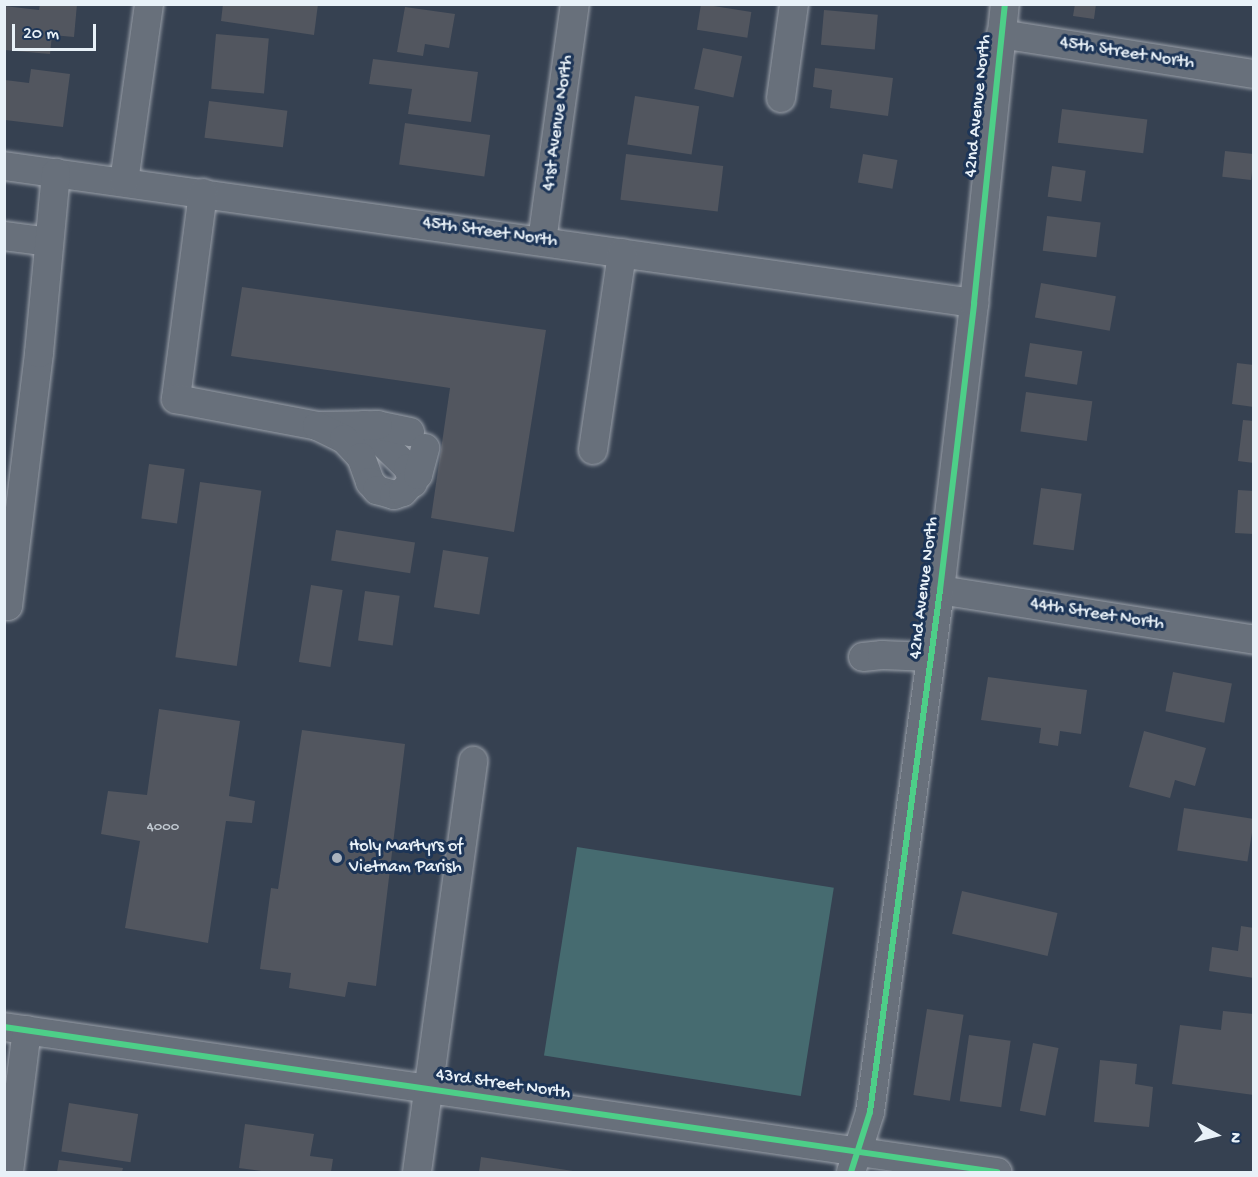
<!DOCTYPE html>
<style>
body{margin:0}
#map{position:relative;width:1258px;height:1177px;overflow:hidden;background:#364151;font-family:"Gochi Hand",sans-serif}
div>[style]{position:absolute}
[style*='--x']{left:calc(var(--x)*1px);top:calc(var(--y)*1px);width:calc(var(--w)*1px);rotate:calc(var(--a)*1deg)}
.green>*{inset:0;background:#466b70;transform-origin:0 0}
.building>*{inset:0;background:#52565f;transform-origin:0 0}
.roads{filter:drop-shadow(0 0 2px #9ba1aa) drop-shadow(0 0 2px #9ba1aa)}
.minor>*{height:28px;margin:-14px;padding:0 14px;transform-origin:14px;border-radius:14px;background:#68707b}
.cycleway>*{height:6px;margin:-3px;padding:0 3px;transform-origin:3px;border-radius:3px;background:#4dcf88}
.dots>*{width:16px;height:16px;translate:-50% -50%;box-sizing:border-box;border:3px solid #1d3557;border-radius:50%}
span{translate:-50% -50%;white-space:nowrap;text-align:center;line-height:1.15;-webkit-text-stroke:6px #1d3557;paint-order:stroke}
.number-label{font-size:15px;color:#c2cad2}
.number-label span{-webkit-text-stroke-width:0}
.street-label{font-size:18px;color:#e8f1f8}
.poi-label{font-size:18px;color:#e8f1f8}
.left{translate:0 -50%;text-align:left}
.frame{position:absolute;inset:0;border:6px solid #e8f1f8;pointer-events:none}
.north{position:absolute;left:1186px;top:1105px;width:60px;height:60px;-webkit-text-stroke:4px #1d3557;paint-order:stroke;rotate:98deg;font-size:16px;font-weight:700;line-height:24px;text-align:center;color:#e8f1f8}
.north::after{content:'';display:block;margin:auto;width:21px;height:27px;background:#e8f1f8;clip-path:polygon(50% 0,100% 100%,50% 72%,0 100%)}
.scale{position:absolute;left:12px;top:24px;width:84px;height:27px;box-sizing:border-box;border:3px solid #e8f1f8;border-top:0;padding-left:8px;font-size:18px;line-height:21px;white-space:nowrap;color:#e8f1f8;-webkit-text-stroke:4px #1d3557;paint-order:stroke}
</style>
<div id="map">
<div class="green">
<div style="left:577px;top:847px;width:260px;height:211px;rotate:9deg"></div>
</div>
<div class="building">
<div style="clip-path:polygon(40px 4px,77px 4px,74px 37px,52px 35px,50px 54px,4px 50px,4px 6px,39px 10px)"></div>
<div style="clip-path:polygon(223px 4px,318px 4px,314px 35px,221px 21px)"></div>
<div style="left:701px;top:4px;width:51px;height:26px;rotate:9deg"></div>
<div style="clip-path:polygon(1075px 4px,1096px 4px,1094px 19px,1073px 16px)"></div>
<div style="clip-path:polygon(405px 7px,455px 14px,449px 48px,425px 44px,423px 56px,397px 52px)"></div>
<div style="left:824px;top:10px;width:54px;height:35px;rotate:5deg"></div>
<div style="left:216px;top:34px;width:53px;height:55px;rotate:5deg"></div>
<div style="left:703px;top:48px;width:40px;height:42px;rotate:12deg"></div>
<div style="clip-path:polygon(373px 59px,478px 72px,471px 122px,408px 114px,412px 89px,369px 84px)"></div>
<div style="clip-path:polygon(815px 68px,893px 78px,888px 116px,830px 108px,832px 90px,813px 87px)"></div>
<div style="clip-path:polygon(31px 69px,70px 74px,63px 127px,5px 120px,5px 80px,29px 83px)"></div>
<div style="left:635px;top:96px;width:65px;height:49px;rotate:9deg"></div>
<div style="left:209px;top:101px;width:79px;height:37px;rotate:7deg"></div>
<div style="left:1062px;top:109px;width:86px;height:34px;rotate:7deg"></div>
<div style="left:405px;top:123px;width:86px;height:42px;rotate:8deg"></div>
<div style="left:1225px;top:151px;width:29px;height:26px;rotate:6deg"></div>
<div style="left:626px;top:154px;width:98px;height:46px;rotate:7deg"></div>
<div style="left:863px;top:154px;width:35px;height:29px;rotate:10deg"></div>
<div style="left:1052px;top:166px;width:34px;height:31px;rotate:8deg"></div>
<div style="left:1047px;top:216px;width:54px;height:35px;rotate:7deg"></div>
<div style="left:1041px;top:283px;width:76px;height:35px;rotate:10deg"></div>
<div style="clip-path:polygon(242px 287px,546px 330px,514px 532px,431px 518px,450px 388px,231px 356px)"></div>
<div style="left:1030px;top:343px;width:53px;height:34px;rotate:9deg"></div>
<div style="clip-path:polygon(1237px 363px,1254px 365px,1254px 407px,1232px 404px)"></div>
<div style="left:1026px;top:392px;width:67px;height:40px;rotate:8deg"></div>
<div style="clip-path:polygon(1243px 420px,1254px 421px,1254px 463px,1238px 461px)"></div>
<div style="left:149px;top:464px;width:36px;height:55px;rotate:8deg"></div>
<div style="left:200px;top:482px;width:62px;height:177px;rotate:8deg"></div>
<div style="left:1041px;top:488px;width:41px;height:57px;rotate:8deg"></div>
<div style="clip-path:polygon(1238px 490px,1254px 491px,1254px 534px,1235px 533px)"></div>
<div style="left:336px;top:530px;width:80px;height:31px;rotate:9deg"></div>
<div style="left:443px;top:550px;width:46px;height:58px;rotate:9deg"></div>
<div style="left:311px;top:585px;width:32px;height:78px;rotate:9deg"></div>
<div style="left:365px;top:591px;width:35px;height:50px;rotate:8deg"></div>
<div style="left:1173px;top:672px;width:60px;height:40px;rotate:11deg"></div>
<div style="clip-path:polygon(988px 677px,1087px 690px,1081px 734px,1060px 731px,1058px 746px,1039px 743px,1041px 728px,981px 720px)"></div>
<div style="clip-path:polygon(159px 709px,240px 721px,229px 796px,255px 801px,252px 823px,226px 821px,208px 943px,125px 928px,140px 841px,101px 834px,108px 791px,147px 795px)"></div>
<div style="clip-path:polygon(302px 730px,405px 744px,376px 986px,348px 982px,345px 997px,289px 988px,291px 973px,260px 969px,271px 888px,278px 889px)"></div>
<div style="clip-path:polygon(1144px 731px,1206px 748px,1195px 786px,1175px 780px,1170px 798px,1129px 787px)"></div>
<div style="left:1184px;top:808px;width:71px;height:43px;rotate:9deg"></div>
<div style="left:962px;top:891px;width:98px;height:44px;rotate:13deg"></div>
<div style="clip-path:polygon(1241px 926px,1254px 928px,1254px 978px,1209px 971px,1212px 947px,1238px 951px)"></div>
<div style="left:927px;top:1009px;width:37px;height:87px;rotate:9deg"></div>
<div style="clip-path:polygon(1223px 1011px,1254px 1014px,1254px 1095px,1172px 1084px,1180px 1025px,1221px 1030px)"></div>
<div style="left:969px;top:1035px;width:42px;height:67px;rotate:8deg"></div>
<div style="left:1033px;top:1043px;width:26px;height:69px;rotate:11deg"></div>
<div style="clip-path:polygon(1100px 1060px,1137px 1064px,1135px 1084px,1153px 1087px,1149px 1127px,1094px 1122px)"></div>
<div style="left:69px;top:1103px;width:70px;height:49px;rotate:9deg"></div>
<div style="clip-path:polygon(245px 1124px,314px 1134px,310px 1156px,333px 1159px,331px 1172px,269px 1172px,239px 1168px)"></div>
<div style="clip-path:polygon(481px 1157px,573px 1171px,573px 1172px,479px 1172px)"></div>
<div style="clip-path:polygon(59px 1160px,123px 1168px,122px 1172px,57px 1172px)"></div>
</div>
<div class="roads">
<div class="minor">
<div style="--x:1001;--y:34;--w:256;--a:9"></div>
<div style="--x:781;--y:98;--w:95;--a:-82.1"></div>
<div style="--x:4;--y:166;--w:980;--a:8.04"></div>
<div style="--x:124;--y:182;--w:180;--a:-82"></div>
<div style="--x:203;--y:193;--w:208;--a:97.5"></div>
<div style="--x:176;--y:399;--w:144;--a:10.8"></div>
<div style="--x:4;--y:236;--w:45;--a:7.6"></div>
<div style="--x:542;--y:241;--w:239;--a:-82.1"></div>
<div style="--x:364;--y:425;--w:62;--a:44.3"></div>
<div style="--x:408;--y:468;--w:16;--a:72"></div>
<div style="--x:410;--y:432;--w:33;--a:-168"></div>
<div style="--x:378;--y:425;--w:61;--a:179.1"></div>
<div style="--x:317;--y:426;--w:30;--a:26"></div>
<div style="--x:344;--y:439;--w:25;--a:47"></div>
<div style="--x:361;--y:457;--w:27;--a:70"></div>
<div style="--x:370;--y:482;--w:11;--a:49"></div>
<div style="--x:377;--y:490;--w:18;--a:16"></div>
<div style="--x:394;--y:495;--w:9;--a:-18"></div>
<div style="--x:403;--y:492;--w:23;--a:-49"></div>
<div style="--x:418;--y:475;--w:28;--a:-75"></div>
<div style="--x:593;--y:450;--w:199;--a:-81.6"></div>
<div style="--x:940;--y:590;--w:318;--a:9"></div>
<div style="--x:4;--y:605;--w:4;--a:14"></div>
<div style="--x:8;--y:606;--w:255;--a:-83"></div>
<div style="--x:39;--y:353;--w:181;--a:-84.6"></div>
<div style="--x:863;--y:657;--w:19;--a:-6"></div>
<div style="--x:882;--y:655;--w:49;--a:2.3"></div>
<div style="--x:4;--y:1027;--w:1004;--a:8.31"></div>
<div style="--x:9;--y:1172;--w:143;--a:-82.8"></div>
<div style="--x:417;--y:1172;--w:415;--a:-82.2"></div>
<div style="--x:851;--y:1172;--w:63;--a:-72.4"></div>
<div style="--x:870;--y:1112;--w:527;--a:-82.36"></div>
<div style="--x:940;--y:590;--w:289;--a:-83.2"></div>
<div style="--x:974;--y:303;--w:301;--a:-84.1"></div>
</div>
</div>
<div class="cycleway">
<div style="--x:4;--y:1027;--w:1004;--a:8.31"></div>
<div style="--x:851;--y:1172;--w:63;--a:-72.4"></div>
<div style="--x:870;--y:1112;--w:527;--a:-82.36"></div>
<div style="--x:940;--y:590;--w:289;--a:-83.2"></div>
<div style="--x:974;--y:303;--w:301;--a:-84.1"></div>
</div>
<div class="dots">
<div style="left:337px;top:858px;background:#aab3be"></div>
</div>
<div class="number-label">
<span style="left:163px;top:828px">4000</span>
</div>
<div class="street-label">
<span style="left:1127px;top:54px;rotate:9deg">45th Street North</span>
<span style="left:979px;top:106px;rotate:-84deg">42nd Avenue North</span>
<span style="left:559px;top:123px;rotate:-82deg">41st Avenue North</span>
<span style="left:490px;top:233px;rotate:8deg">45th Street North</span>
<span style="left:925px;top:588px;rotate:-83deg">42nd Avenue North</span>
<span style="left:1097px;top:615px;rotate:9deg">44th Street North</span>
<span style="left:503px;top:1085px;rotate:8deg">43rd Street North</span>
</div>
<div class="poi-label">
<span class="left" style="left:349px;top:858px">Holy Martyrs of<br>Vietnam Parish</span>
</div>
<div class="frame"></div>
<div class="north">N</div>
<div class="scale">20 m</div>
</div>
